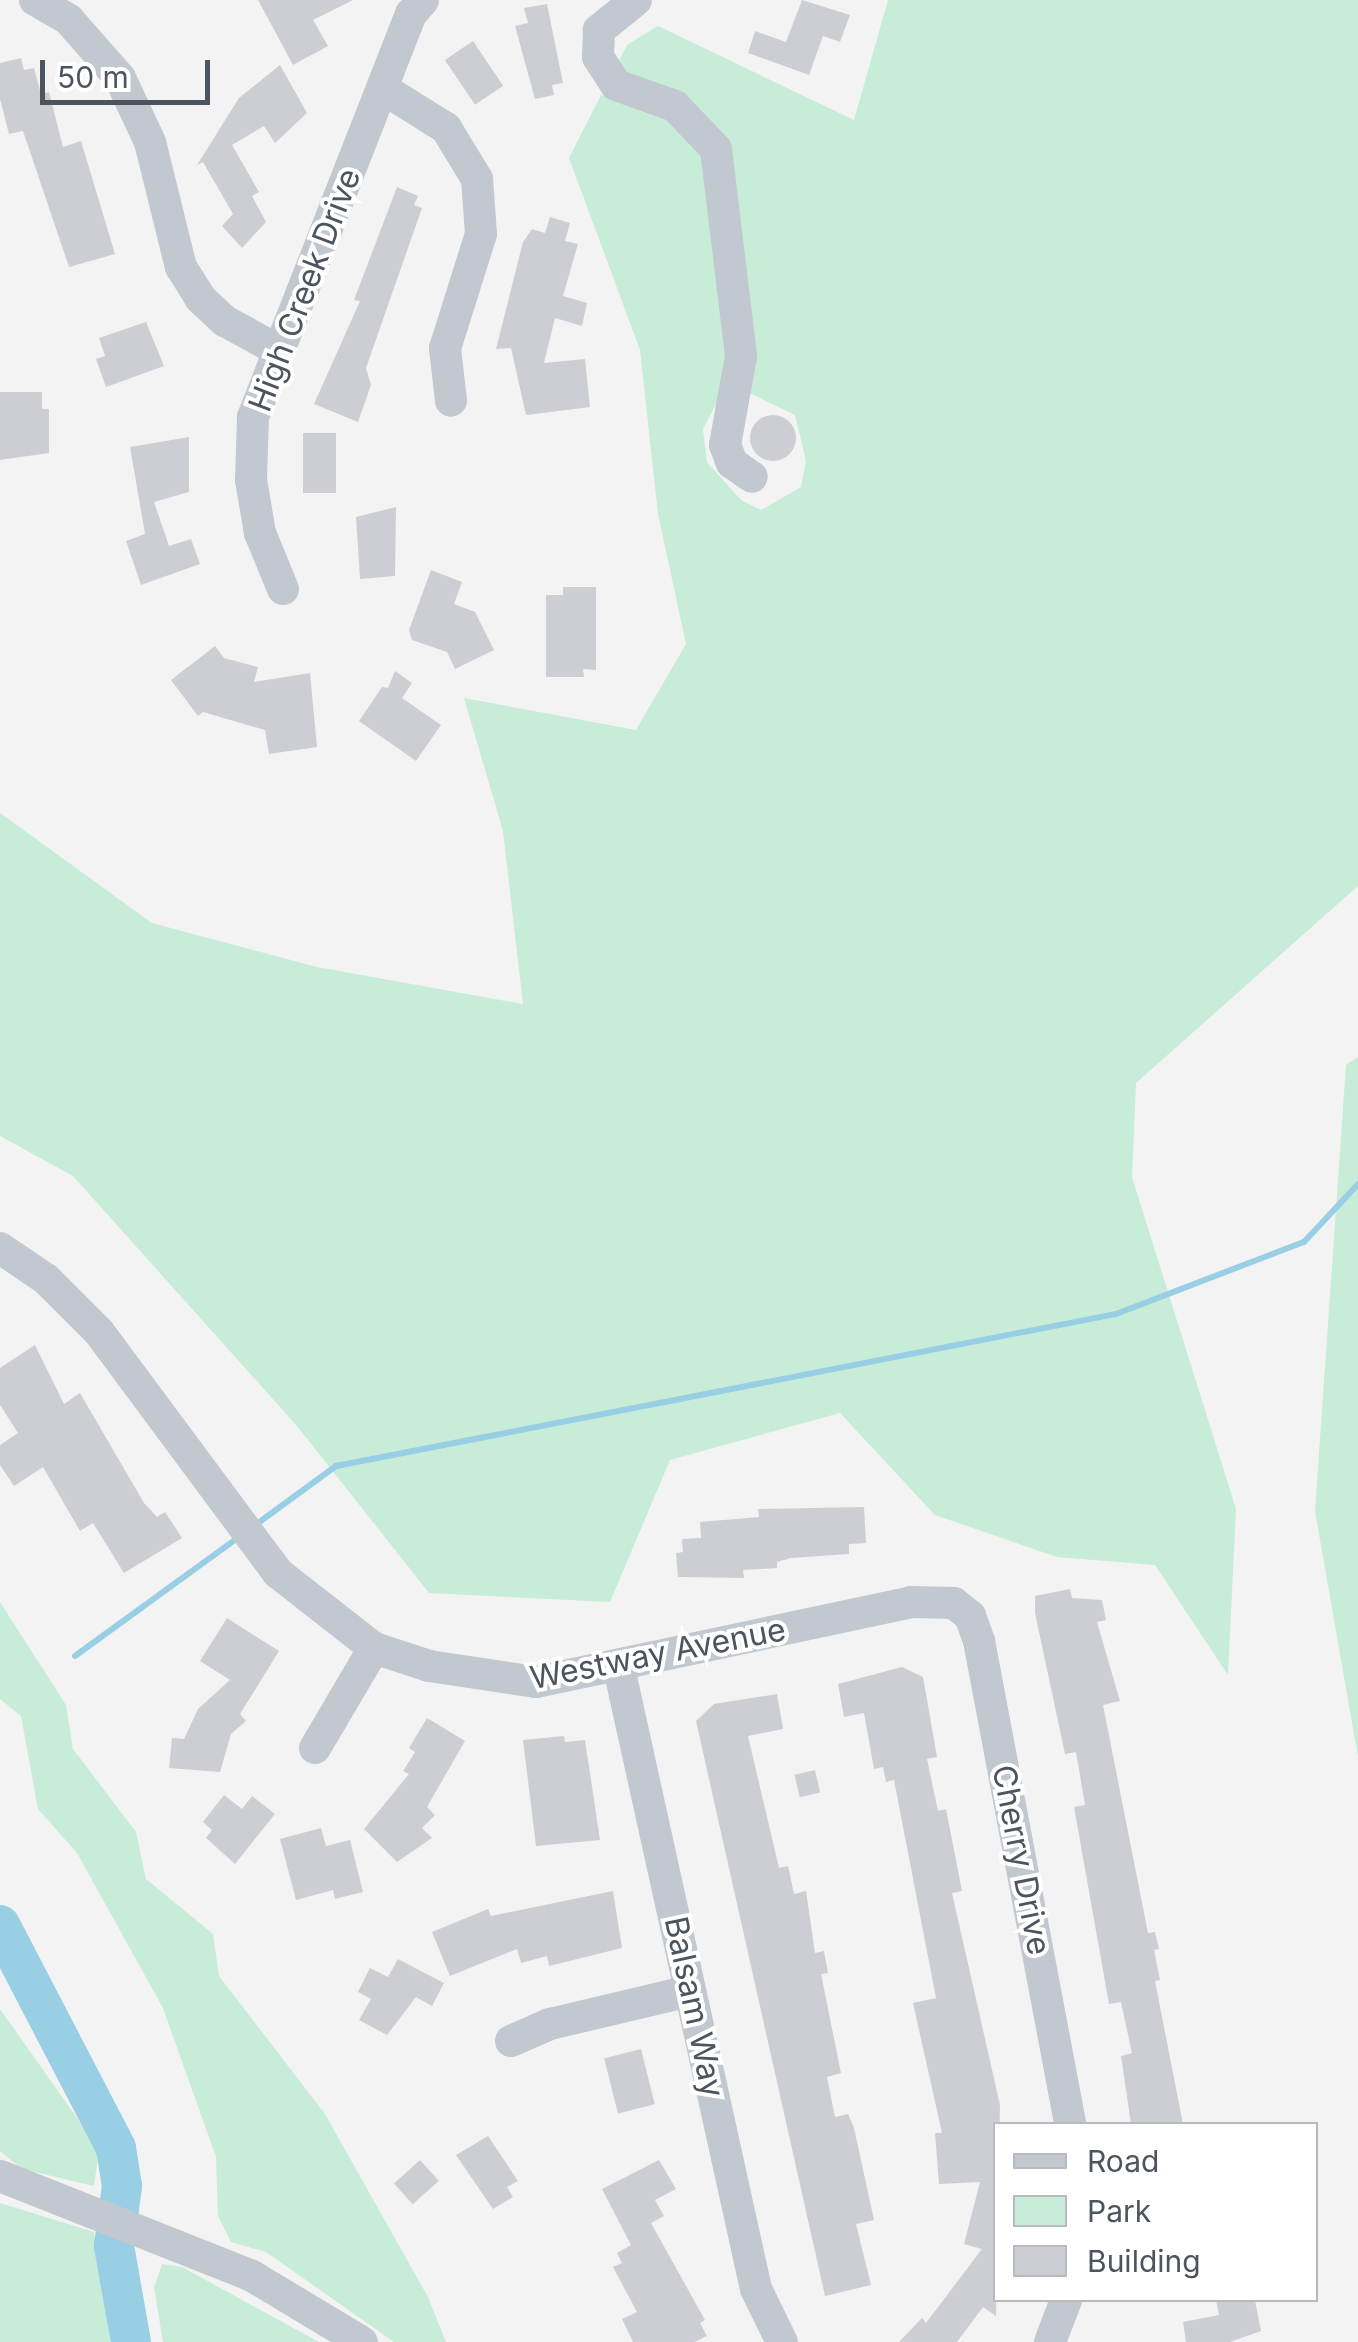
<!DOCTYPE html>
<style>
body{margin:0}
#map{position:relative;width:1358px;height:2342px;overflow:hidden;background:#f4f3f3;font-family:Inter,sans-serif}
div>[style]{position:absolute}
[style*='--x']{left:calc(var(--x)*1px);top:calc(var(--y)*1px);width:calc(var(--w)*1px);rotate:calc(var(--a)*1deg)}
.green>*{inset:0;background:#c7ecd8}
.stream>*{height:6px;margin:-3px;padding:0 3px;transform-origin:3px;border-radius:3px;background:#99cfe4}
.river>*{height:40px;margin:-20px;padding:0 20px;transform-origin:20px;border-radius:20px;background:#99cfe4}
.building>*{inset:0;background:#cdced4;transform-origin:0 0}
.round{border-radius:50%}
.minor>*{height:32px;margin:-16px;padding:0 16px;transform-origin:16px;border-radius:16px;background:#c2c8cf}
span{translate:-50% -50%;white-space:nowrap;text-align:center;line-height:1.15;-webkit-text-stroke:8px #fff;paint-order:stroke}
.street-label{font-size:32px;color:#4c545e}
.legend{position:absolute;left:993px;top:2122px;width:325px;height:180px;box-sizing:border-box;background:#fff;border:2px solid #b7bbbf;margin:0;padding:12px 18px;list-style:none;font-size:30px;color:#4c545e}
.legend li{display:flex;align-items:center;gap:20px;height:50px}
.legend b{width:50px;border:2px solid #b7bbbf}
.scale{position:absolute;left:40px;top:60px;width:170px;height:45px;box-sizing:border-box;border:5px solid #4c545e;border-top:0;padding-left:12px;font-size:30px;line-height:35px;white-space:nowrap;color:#4c545e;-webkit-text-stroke:8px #fff;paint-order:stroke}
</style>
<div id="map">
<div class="green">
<div style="clip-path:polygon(888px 0,1358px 0,1358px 886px,1136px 1083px,1132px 1177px,1236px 1509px,1228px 1675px,1155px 1565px,1057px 1557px,935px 1515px,840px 1413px,670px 1460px,610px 1602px,429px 1593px,297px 1426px,73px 1176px,0 1136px,0 813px,152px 923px,317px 967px,523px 1004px,503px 831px,464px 698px,636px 730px,686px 644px,658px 514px,640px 350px,569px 158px,601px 95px,664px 114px,712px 162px,731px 376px,703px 429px,707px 462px,741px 500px,761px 510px,801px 487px,806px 461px,795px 415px,745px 391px,735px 177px,643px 82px,616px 67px,627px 45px,658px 26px,854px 120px)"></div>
<div style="clip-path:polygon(1358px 1057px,1358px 1757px,1315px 1511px,1346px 1065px)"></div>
<div style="clip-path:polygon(0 1602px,66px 1705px,73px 1749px,136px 1832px,146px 1879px,213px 1934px,219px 1976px,325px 2114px,428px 2297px,446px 2342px,394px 2342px,266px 2252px,231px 2242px,218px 2216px,216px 2157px,163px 2008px,77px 1853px,38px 1809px,21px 1716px,0 1699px)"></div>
<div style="clip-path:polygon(0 2009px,99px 2149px,94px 2186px,22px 2169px,0 2151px)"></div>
<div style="clip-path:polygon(0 2203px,94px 2232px,110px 2342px,0 2342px)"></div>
<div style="clip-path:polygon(162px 2264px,182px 2267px,319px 2342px,163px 2342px,154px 2287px)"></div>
</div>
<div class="stream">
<div style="--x:254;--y:1526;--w:102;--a:-36.2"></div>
<div style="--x:336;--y:1466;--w:795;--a:-11.03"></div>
<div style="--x:1116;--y:1314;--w:201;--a:-21"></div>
<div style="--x:1304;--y:1242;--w:79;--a:-47"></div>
<div style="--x:75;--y:1656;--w:204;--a:-36"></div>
</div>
<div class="river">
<div style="--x:0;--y:1925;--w:251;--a:62.5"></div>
<div style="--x:116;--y:2148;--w:38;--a:81"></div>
<div style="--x:122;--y:2186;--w:61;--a:97.6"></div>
<div style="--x:114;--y:2246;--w:97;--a:80"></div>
</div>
<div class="building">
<div style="clip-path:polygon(258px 0,353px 0,313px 20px,328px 46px,293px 65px)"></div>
<div style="clip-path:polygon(802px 0,850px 15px,840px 42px,823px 36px,809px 75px,748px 53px,755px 31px,786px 42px)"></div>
<div style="clip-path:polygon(547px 4px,563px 83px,552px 85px,554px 95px,535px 99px,515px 26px,528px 23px,524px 8px)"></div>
<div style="left:473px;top:41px;width:54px;height:34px;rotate:56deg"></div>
<div style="clip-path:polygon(21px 58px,24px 70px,34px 68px,41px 94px,49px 92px,63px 147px,81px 141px,115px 254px,69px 267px,23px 131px,9px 134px,0 99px,0 63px)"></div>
<div style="clip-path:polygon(280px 65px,307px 113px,275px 143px,264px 126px,232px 145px,259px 192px,252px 196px,266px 222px,242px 248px,222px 226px,233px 214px,203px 162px,197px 165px,239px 98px)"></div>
<div style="clip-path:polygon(397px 187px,418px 196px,414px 205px,422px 208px,366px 368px,371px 385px,358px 422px,314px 404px,360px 301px,354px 300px)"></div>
<div style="clip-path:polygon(550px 217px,570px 223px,565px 241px,578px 244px,563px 296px,587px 303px,582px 326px,555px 318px,544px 363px,585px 359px,590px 407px,526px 415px,511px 348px,496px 349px,523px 242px,532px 229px,545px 233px)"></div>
<div style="clip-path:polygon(146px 322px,164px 366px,106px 387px,96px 359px,105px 356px,99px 338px)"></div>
<div style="clip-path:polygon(0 392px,42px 392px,42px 409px,49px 409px,49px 453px,0 460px)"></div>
<div class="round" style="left:750px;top:415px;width:46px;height:46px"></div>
<div style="left:303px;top:433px;width:33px;height:60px"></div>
<div style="clip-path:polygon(189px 437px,189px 492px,154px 502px,169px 546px,191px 539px,200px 564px,141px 585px,126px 541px,145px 534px,130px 447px)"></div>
<div style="clip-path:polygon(396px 507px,395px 576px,360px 579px,356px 517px)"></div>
<div style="clip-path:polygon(431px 570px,462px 582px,454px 604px,475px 612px,494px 650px,455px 669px,447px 652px,412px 640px,409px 630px)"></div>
<div style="clip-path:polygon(563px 587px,596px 587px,596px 670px,583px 669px,584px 677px,546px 677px,546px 595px,563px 595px)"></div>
<div style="clip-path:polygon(215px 646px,224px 658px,258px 667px,254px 682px,310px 673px,317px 747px,269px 754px,265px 730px,203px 712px,198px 716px,171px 680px)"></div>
<div style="clip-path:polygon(395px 671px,412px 683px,402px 698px,441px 725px,416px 761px,359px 721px,382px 687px,388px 688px)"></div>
<div style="clip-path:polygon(35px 1345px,64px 1404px,80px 1393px,144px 1503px,157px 1517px,165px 1512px,182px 1538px,124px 1573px,93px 1523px,80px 1531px,43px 1467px,14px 1486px,0 1465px,0 1445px,18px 1433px,0 1405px,0 1368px)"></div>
<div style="clip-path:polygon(864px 1507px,866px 1543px,849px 1544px,849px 1554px,791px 1558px,777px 1562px,777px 1568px,743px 1570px,744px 1578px,678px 1577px,676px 1553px,683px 1552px,682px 1539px,701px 1538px,700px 1522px,759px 1517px,758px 1509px)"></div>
<div style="clip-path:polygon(1070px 1589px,1072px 1598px,1102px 1600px,1106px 1620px,1097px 1622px,1120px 1701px,1103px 1705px,1148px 1933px,1155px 1932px,1159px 1949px,1154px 1950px,1160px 1980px,1155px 1981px,1183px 2124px,1131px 2124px,1121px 2056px,1132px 2053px,1121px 2002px,1109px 2004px,1074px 1807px,1085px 1805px,1076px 1752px,1065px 1754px,1035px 1613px,1035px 1596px)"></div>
<div style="clip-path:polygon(227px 1618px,279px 1651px,240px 1714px,246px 1721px,231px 1734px,220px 1772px,169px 1768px,172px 1738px,184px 1739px,198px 1709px,230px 1680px,200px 1661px)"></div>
<div style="clip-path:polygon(902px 1667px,923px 1677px,937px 1757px,927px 1759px,938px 1811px,946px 1809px,962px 1891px,952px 1893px,1000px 2105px,996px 2316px,983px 2307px,957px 2342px,899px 2342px,922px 2318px,926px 2323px,982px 2249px,964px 2244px,980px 2182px,939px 2184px,935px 2133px,942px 2133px,913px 2003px,936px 1998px,894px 1780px,886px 1782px,883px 1767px,874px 1769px,864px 1713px,844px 1717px,838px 1684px)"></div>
<div style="clip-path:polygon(777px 1694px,783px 1729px,748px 1736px,779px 1868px,788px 1866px,794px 1894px,806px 1891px,815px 1953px,824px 1951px,828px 1973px,821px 1974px,841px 2073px,827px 2077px,835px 2117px,848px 2114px,854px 2128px,874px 2220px,856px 2224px,871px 2285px,825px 2296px,696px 1721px,714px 1704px)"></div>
<div style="clip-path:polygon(427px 1718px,465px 1741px,427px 1807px,435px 1815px,422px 1828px,432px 1838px,397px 1862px,364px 1829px,409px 1774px,403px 1771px,415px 1752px,409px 1748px)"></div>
<div style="clip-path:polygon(564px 1736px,565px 1742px,585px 1740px,600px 1840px,536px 1846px,523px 1740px)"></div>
<div style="left:815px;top:1770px;width:23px;height:21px;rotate:77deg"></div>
<div style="clip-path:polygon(224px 1795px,242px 1809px,252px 1796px,275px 1814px,235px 1864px,206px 1838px,212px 1830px,203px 1822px)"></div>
<div style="clip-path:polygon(321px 1828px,326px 1846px,350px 1840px,363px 1892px,335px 1899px,333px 1890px,296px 1900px,280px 1839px)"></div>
<div style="clip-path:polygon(613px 1891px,622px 1948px,549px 1966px,547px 1956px,521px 1963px,517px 1949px,450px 1976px,432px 1932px,488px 1909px,491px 1916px)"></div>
<div style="clip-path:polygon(398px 1959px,444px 1983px,432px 2006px,416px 1997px,387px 2035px,359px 2020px,371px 1999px,358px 1992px,370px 1968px,388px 1977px)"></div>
<div style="left:641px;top:2049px;width:57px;height:38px;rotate:76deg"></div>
<div style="clip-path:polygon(488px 2136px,518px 2181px,507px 2187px,513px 2197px,493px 2209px,456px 2155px)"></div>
<div style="left:420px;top:2160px;width:28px;height:35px;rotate:48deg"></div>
<div style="clip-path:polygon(659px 2160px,676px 2189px,655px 2200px,664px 2216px,651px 2223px,705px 2320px,700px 2323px,707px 2336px,695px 2342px,633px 2342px,622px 2319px,637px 2312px,613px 2267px,622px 2263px,617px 2253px,631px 2245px,602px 2189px)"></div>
<div style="clip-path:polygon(1216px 2300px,1255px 2300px,1261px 2331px,1230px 2342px,1186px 2342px,1183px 2322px,1219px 2315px)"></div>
</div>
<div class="minor">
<div style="--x:35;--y:0;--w:39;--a:30"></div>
<div style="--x:69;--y:20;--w:77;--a:48.7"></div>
<div style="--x:120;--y:78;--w:71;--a:64.9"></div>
<div style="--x:150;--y:142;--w:129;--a:76.1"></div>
<div style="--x:181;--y:267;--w:36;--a:58"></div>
<div style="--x:200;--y:298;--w:34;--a:43"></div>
<div style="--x:225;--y:321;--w:58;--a:28.8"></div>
<div style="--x:636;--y:0;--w:48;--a:141"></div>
<div style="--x:599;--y:30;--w:27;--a:92"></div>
<div style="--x:598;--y:57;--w:33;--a:57"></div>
<div style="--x:616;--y:85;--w:63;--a:19.6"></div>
<div style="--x:675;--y:106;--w:59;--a:46.4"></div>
<div style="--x:716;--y:149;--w:209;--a:83.1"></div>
<div style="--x:741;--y:356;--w:90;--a:100.2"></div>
<div style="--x:725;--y:445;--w:19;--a:69"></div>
<div style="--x:732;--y:463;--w:24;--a:35"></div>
<div style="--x:385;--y:90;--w:72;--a:31.9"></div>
<div style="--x:446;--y:128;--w:60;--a:58.7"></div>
<div style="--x:477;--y:179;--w:55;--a:85.8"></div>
<div style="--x:481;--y:234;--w:120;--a:107.5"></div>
<div style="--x:445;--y:348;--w:53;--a:83.5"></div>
<div style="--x:283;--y:589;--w:61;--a:-112.3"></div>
<div style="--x:260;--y:533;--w:54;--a:-99.6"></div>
<div style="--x:251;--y:480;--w:63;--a:-88.2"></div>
<div style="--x:253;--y:417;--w:433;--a:-68.6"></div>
<div style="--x:411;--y:14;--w:18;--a:-49"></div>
<div style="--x:0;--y:1248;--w:55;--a:34"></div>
<div style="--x:46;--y:1279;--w:75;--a:45"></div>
<div style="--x:99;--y:1332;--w:300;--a:53.4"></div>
<div style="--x:278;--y:1573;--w:122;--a:38"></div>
<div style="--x:374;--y:1648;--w:58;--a:18.1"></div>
<div style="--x:429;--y:1666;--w:108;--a:8.5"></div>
<div style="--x:536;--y:1682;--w:383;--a:-12"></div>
<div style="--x:911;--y:1602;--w:43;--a:1.3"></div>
<div style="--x:954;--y:1603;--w:21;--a:39"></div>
<div style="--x:970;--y:1616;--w:27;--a:70"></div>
<div style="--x:979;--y:1641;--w:491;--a:79.3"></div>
<div style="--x:619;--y:1668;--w:636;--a:77.56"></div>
<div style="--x:756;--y:2289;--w:59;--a:63.9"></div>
<div style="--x:315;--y:1748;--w:116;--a:-59.5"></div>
<div style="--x:511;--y:2041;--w:43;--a:-23.6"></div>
<div style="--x:550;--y:2024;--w:144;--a:-13.3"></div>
<div style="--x:0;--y:2176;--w:271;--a:21.6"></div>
<div style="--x:252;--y:2276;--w:128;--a:31"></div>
<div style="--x:1050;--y:2342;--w:45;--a:-69.1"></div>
</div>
<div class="street-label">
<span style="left:305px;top:290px;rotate:-69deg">High Creek Drive</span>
<span style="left:658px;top:1654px;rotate:-11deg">Westway Avenue</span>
<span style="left:1021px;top:1860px;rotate:79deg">Cherry Drive</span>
<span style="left:694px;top:2007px;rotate:78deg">Balsam Way</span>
</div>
<ul class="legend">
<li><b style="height:12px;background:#c2c8cf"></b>Road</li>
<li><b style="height:28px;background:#c7ecd8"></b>Park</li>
<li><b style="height:28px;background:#cdced4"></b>Building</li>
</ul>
<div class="scale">50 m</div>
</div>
